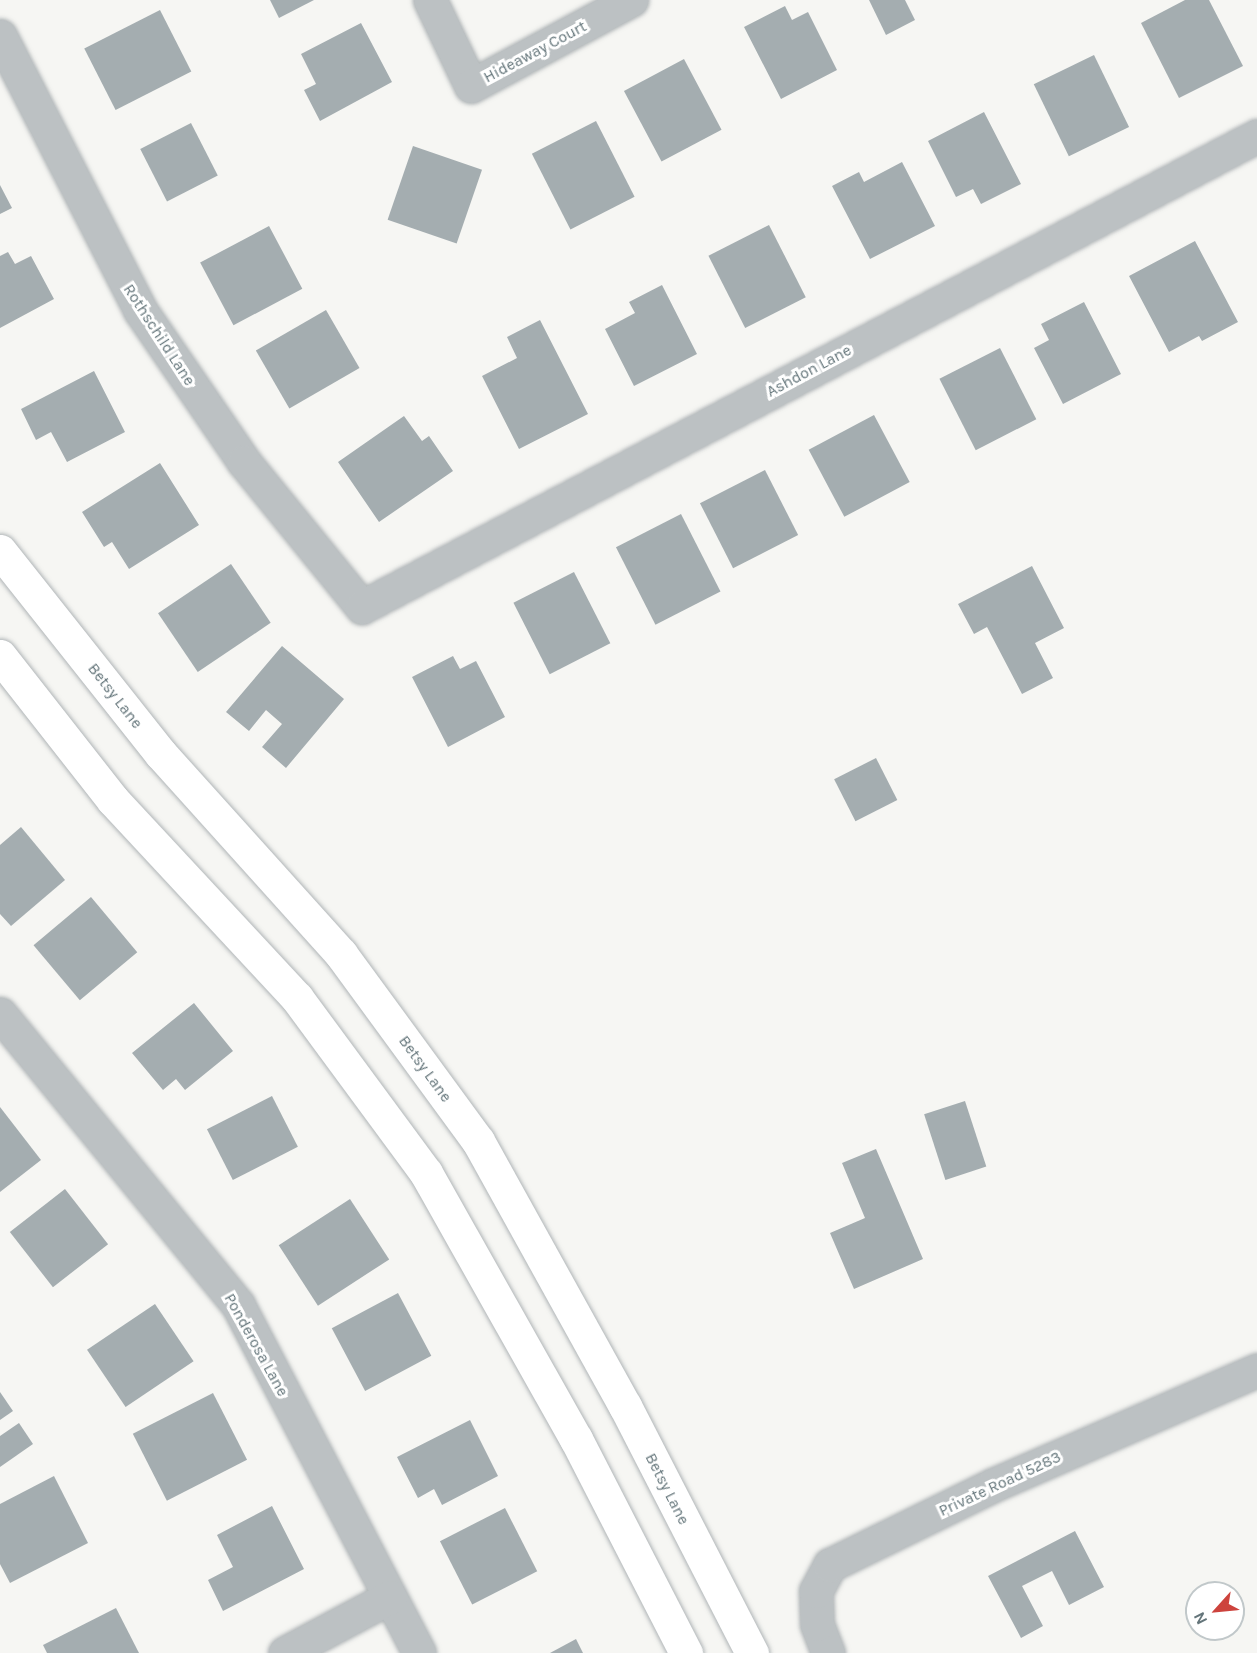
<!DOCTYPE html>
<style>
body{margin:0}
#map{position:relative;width:1257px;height:1653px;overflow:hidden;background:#f6f6f3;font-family:Karla,sans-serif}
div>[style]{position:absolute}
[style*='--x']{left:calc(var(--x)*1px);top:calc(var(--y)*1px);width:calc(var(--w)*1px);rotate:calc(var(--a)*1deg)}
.building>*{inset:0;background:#a4adb0;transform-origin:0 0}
.roads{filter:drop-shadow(0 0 2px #b0b5b7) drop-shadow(0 0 2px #b0b5b7)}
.minor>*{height:33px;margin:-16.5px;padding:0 16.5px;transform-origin:16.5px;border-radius:16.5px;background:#bcc1c3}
.major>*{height:33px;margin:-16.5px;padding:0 16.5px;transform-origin:16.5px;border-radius:16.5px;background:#fff}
span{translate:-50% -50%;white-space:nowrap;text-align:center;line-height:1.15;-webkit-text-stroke:6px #fff;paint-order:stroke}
.street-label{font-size:16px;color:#65767b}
.north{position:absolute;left:1185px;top:1581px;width:60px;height:60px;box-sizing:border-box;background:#fff;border:2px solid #c1c8ca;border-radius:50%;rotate:243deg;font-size:16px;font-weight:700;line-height:24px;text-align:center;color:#65767b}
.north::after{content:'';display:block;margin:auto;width:21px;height:27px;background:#cd433d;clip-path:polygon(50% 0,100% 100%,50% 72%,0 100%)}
</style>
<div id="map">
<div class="building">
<div style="clip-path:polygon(270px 0,314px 0,279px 18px)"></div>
<div style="clip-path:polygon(869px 0,905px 0,915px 20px,886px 35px)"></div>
<div style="clip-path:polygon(1185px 0,1209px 0,1243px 66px,1179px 98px,1141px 23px)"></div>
<div style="clip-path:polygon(785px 6px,792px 20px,808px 12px,837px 70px,781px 99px,744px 27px)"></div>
<div style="left:160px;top:10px;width:69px;height:85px;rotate:63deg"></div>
<div style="clip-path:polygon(361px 23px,392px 82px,320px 121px,304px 90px,316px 84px,301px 54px)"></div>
<div style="left:1094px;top:55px;width:80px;height:67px;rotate:64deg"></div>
<div style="left:684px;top:59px;width:80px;height:68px;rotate:62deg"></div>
<div style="clip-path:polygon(984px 112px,1021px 184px,981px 204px,973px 189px,956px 197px,928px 141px)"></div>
<div style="left:596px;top:121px;width:85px;height:72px;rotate:63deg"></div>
<div style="left:191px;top:123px;width:59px;height:57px;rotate:63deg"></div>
<div style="left:413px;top:146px;width:73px;height:78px;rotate:19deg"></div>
<div style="clip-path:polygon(902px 162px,935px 226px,870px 259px,832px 186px,859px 172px,864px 182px)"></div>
<div style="clip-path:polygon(0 185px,12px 208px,0 214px)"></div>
<div style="left:769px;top:225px;width:81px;height:68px;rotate:63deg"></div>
<div style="left:269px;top:226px;width:71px;height:78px;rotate:62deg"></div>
<div style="clip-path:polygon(1195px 241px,1238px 322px,1202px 341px,1199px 336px,1169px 352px,1129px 276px)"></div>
<div style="clip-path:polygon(8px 252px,15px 264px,31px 256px,54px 299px,0 328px,0 256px)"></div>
<div style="clip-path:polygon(662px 285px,697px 354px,634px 386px,605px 329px,635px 313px,629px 302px)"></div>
<div style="clip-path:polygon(1084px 302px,1121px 374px,1063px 404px,1034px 348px,1049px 340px,1041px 324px)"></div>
<div style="left:326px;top:310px;width:67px;height:81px;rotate:60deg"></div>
<div style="clip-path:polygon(540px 320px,588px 414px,519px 449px,482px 376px,517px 358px,507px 337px)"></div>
<div style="left:1000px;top:348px;width:80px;height:68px;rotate:63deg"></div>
<div style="clip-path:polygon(94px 371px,125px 432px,67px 462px,51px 432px,36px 440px,21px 409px)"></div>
<div style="left:874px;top:415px;width:76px;height:74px;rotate:62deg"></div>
<div style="clip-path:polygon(404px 416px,422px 441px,429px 436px,453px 471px,379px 522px,338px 462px)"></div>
<div style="clip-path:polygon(160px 463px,199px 525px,129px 569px,112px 542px,104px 547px,82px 512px)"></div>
<div style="left:765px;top:470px;width:73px;height:73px;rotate:63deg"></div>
<div style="left:681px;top:514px;width:87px;height:73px;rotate:63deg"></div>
<div style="left:231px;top:564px;width:71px;height:88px;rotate:56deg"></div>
<div style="clip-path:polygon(1032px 566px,1064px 628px,1035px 643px,1053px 678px,1022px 694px,987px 627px,974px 634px,958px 604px)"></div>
<div style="left:574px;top:572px;width:80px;height:68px;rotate:63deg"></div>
<div style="clip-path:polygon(282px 646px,344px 699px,286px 768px,262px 747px,282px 724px,266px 710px,249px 731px,226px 712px)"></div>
<div style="clip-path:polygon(453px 656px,460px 669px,476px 661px,505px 717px,448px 747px,412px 677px)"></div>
<div style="left:876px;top:758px;width:47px;height:47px;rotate:63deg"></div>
<div style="clip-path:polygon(21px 827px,65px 880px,11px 926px,0 914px,0 845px)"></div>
<div style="left:91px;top:897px;width:72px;height:75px;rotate:50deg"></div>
<div style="clip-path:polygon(194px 1003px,233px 1051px,185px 1090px,176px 1079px,163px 1090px,132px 1053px)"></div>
<div style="left:272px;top:1096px;width:57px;height:73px;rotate:63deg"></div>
<div style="left:965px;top:1101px;width:69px;height:43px;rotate:72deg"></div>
<div style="clip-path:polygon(0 1107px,41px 1160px,0 1192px)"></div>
<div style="clip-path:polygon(876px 1149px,923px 1259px,854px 1289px,830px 1233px,865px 1218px,842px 1163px)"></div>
<div style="left:65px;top:1189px;width:70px;height:70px;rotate:52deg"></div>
<div style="left:350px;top:1199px;width:72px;height:85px;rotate:57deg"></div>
<div style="left:398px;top:1293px;width:71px;height:75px;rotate:62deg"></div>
<div style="left:155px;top:1304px;width:69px;height:82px;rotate:56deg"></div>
<div style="clip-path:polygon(0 1392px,13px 1411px,0 1420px)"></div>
<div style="left:213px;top:1393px;width:75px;height:90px;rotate:63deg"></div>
<div style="clip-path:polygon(470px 1420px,498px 1476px,442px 1505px,434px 1489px,418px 1498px,397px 1457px)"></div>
<div style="clip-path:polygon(19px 1423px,33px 1444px,0 1467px,0 1436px)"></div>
<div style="clip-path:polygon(54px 1476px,88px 1543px,10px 1583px,0 1564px,0 1504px)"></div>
<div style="clip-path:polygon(272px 1506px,304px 1569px,223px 1611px,208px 1580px,233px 1567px,217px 1535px)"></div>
<div style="left:505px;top:1508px;width:71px;height:73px;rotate:63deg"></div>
<div style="clip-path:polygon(1075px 1531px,1104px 1587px,1069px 1605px,1052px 1571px,1022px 1586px,1043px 1626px,1021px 1638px,988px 1576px)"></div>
<div style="clip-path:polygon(116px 1608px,139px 1653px,47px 1653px,43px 1645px)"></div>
<div style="clip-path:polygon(576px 1639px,583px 1653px,550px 1653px)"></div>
</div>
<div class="roads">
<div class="minor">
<div style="--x:430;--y:0;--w:95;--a:64.5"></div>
<div style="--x:471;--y:86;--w:182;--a:-28.3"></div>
<div style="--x:0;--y:36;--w:308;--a:62.9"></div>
<div style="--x:140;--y:310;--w:184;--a:55.6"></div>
<div style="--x:244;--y:462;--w:187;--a:50.9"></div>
<div style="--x:362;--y:607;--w:1011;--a:-27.76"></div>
<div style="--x:0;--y:1014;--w:376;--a:50.7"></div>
<div style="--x:238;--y:1305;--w:392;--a:62.5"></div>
<div style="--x:285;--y:1653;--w:119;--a:-28.1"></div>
<div style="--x:828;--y:1653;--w:31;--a:-111"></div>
<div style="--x:817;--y:1624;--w:33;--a:-92"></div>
<div style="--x:816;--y:1591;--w:30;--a:-62"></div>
<div style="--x:830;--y:1565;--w:182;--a:-26.1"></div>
<div style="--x:993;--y:1485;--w:288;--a:-23.5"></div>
</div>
<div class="major">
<div style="--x:0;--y:551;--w:259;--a:51.6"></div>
<div style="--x:161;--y:754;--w:269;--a:48"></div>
<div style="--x:341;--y:954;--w:232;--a:53.8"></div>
<div style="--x:478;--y:1141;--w:303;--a:61"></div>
<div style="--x:625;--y:1406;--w:278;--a:62.8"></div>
<div style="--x:0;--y:656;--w:183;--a:51.9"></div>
<div style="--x:113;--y:800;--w:270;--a:47.1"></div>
<div style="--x:297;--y:998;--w:217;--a:53.6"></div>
<div style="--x:426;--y:1173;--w:305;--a:60.6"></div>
<div style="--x:576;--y:1439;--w:241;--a:62.8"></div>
</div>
</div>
<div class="street-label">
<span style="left:535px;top:52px;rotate:-28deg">Hideaway Court</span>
<span style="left:159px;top:335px;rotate:57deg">Rothschild Lane</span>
<span style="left:809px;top:371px;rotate:-28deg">Ashdon Lane</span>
<span style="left:115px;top:696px;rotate:52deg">Betsy Lane</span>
<span style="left:425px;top:1069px;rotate:54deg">Betsy Lane</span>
<span style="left:256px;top:1345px;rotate:61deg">Ponderosa Lane</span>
<span style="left:1000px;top:1484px;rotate:-25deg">Private Road 5283</span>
<span style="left:667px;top:1489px;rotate:63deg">Betsy Lane</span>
</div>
<div class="north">N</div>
</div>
